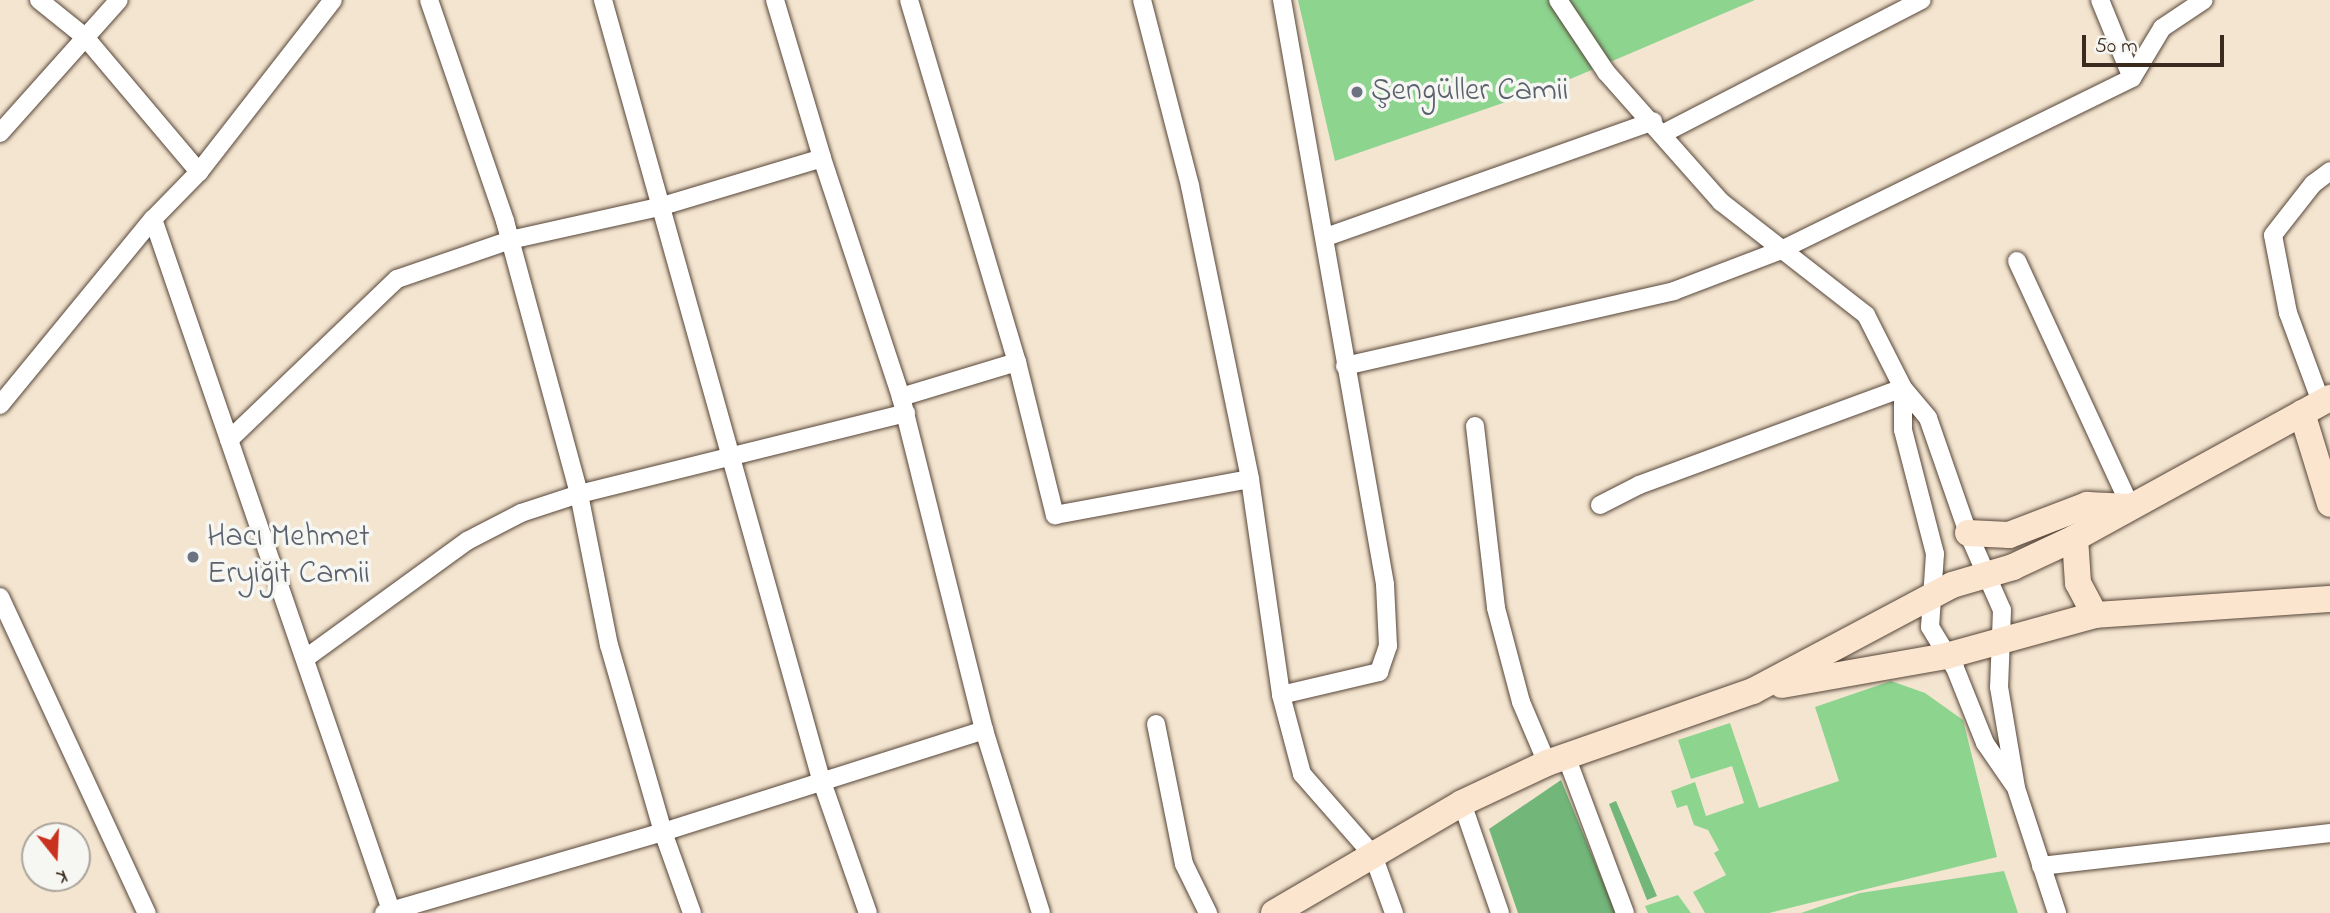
<!DOCTYPE html>
<meta charset="utf-8">
<style>
body{margin:0}
#map{position:relative;width:2330px;height:913px;overflow:hidden;background:#f4e5d0;font-family:"Indie Flower",sans-serif}
div>[style]{position:absolute}
[style*='--x']{left:calc(var(--x)*1px);top:calc(var(--y)*1px);width:calc(var(--w)*1px);rotate:calc(var(--a)*1deg)}
.green>*{inset:0;background:#8dd48f}
.forest>*{inset:0;background:#72b67a}
.roads{filter:drop-shadow(0 0 2px #574639) drop-shadow(0 0 2px #574639)}
.minor>*{height:18px;margin:-9px;padding:0 9px;transform-origin:9px;border-radius:9px;background:#fff}
.secondary>*{height:26px;margin:-13px;padding:0 13px;transform-origin:13px;border-radius:13px;background:#fbe5cf}
.dots>*{width:19px;height:19px;translate:-50% -50%;box-sizing:border-box;border:4px solid #f6f6f2;border-radius:50%}
span{translate:-50% -50%;white-space:nowrap;text-align:center;line-height:1.15;-webkit-text-stroke:7px #f6f6f2;paint-order:stroke}
.worship-label{font-size:32px;color:#5b616d}
.left{translate:0 -50%;text-align:left}
.north{position:absolute;left:21px;top:822px;width:70px;height:70px;box-sizing:border-box;background:#f6f6f2;border:2px solid #aba49d;border-radius:50%;rotate:162deg;font-size:19px;font-weight:700;line-height:28px;text-align:center;color:#3b2a1e}
.north::after{content:'';display:block;margin:auto;width:24px;height:32px;background:#c8321e;clip-path:polygon(50% 0,100% 100%,50% 72%,0 100%)}
.scale{position:absolute;left:2082px;top:35px;width:142px;height:32px;box-sizing:border-box;border:4px solid #3b2a1e;border-top:0;padding-left:9px;font-size:21px;line-height:24px;white-space:nowrap;color:#3b2a1e;-webkit-text-stroke:5px #f6f6f2;paint-order:stroke}
</style>
<div id="map">
<div class="green">
<div style="clip-path:polygon(1298px 0,1755px 0,1561px 83px,1335px 161px)"></div>
<div style="clip-path:polygon(1891px 681px,1925px 693px,1963px 720px,1997px 857px,1769px 913px,1705px 913px,1693px 892px,1726px 875px,1714px 853px,1719px 850px,1708px 830px,1694px 825px,1687px 805px,1677px 808px,1671px 791px,1695px 782px,1706px 816px,1744px 803px,1732px 766px,1691px 779px,1678px 740px,1730px 723px,1759px 808px,1839px 781px,1815px 707px)"></div>
<div style="clip-path:polygon(2004px 871px,2018px 913px,1801px 913px,1860px 893px)"></div>
<div style="clip-path:polygon(1678px 895px,1691px 913px,1648px 913px,1645px 906px)"></div>
</div>
<div class="forest">
<div style="clip-path:polygon(1561px 780px,1616px 913px,1518px 913px,1489px 829px)"></div>
<div style="clip-path:polygon(1616px 801px,1657px 896px,1647px 900px,1609px 804px)"></div>
</div>
<div class="roads">
<div class="minor">
<div style="--x:39;--y:0;--w:59;--a:38.8"></div>
<div style="--x:85;--y:37;--w:177;--a:49.8"></div>
<div style="--x:429;--y:0;--w:234;--a:71"></div>
<div style="--x:505;--y:221;--w:283;--a:74.8"></div>
<div style="--x:579;--y:494;--w:154;--a:78.8"></div>
<div style="--x:609;--y:645;--w:195;--a:73.9"></div>
<div style="--x:663;--y:832;--w:86;--a:70.3"></div>
<div style="--x:603;--y:0;--w:809;--a:74.37"></div>
<div style="--x:821;--y:779;--w:142;--a:70.7"></div>
<div style="--x:775;--y:0;--w:165;--a:73.4"></div>
<div style="--x:822;--y:158;--w:252;--a:71.7"></div>
<div style="--x:901;--y:397;--w:343;--a:76"></div>
<div style="--x:984;--y:730;--w:192;--a:72.7"></div>
<div style="--x:909;--y:0;--w:378;--a:73.4"></div>
<div style="--x:1017;--y:362;--w:158;--a:76.1"></div>
<div style="--x:1055;--y:515;--w:198;--a:-10.5"></div>
<div style="--x:1142;--y:0;--w:192;--a:75.5"></div>
<div style="--x:1190;--y:186;--w:299;--a:78.4"></div>
<div style="--x:1250;--y:479;--w:218;--a:81.8"></div>
<div style="--x:1281;--y:695;--w:82;--a:75.1"></div>
<div style="--x:1302;--y:774;--w:108;--a:48.8"></div>
<div style="--x:1373;--y:855;--w:62;--a:70.1"></div>
<div style="--x:1558;--y:0;--w:87;--a:56.3"></div>
<div style="--x:1606;--y:72;--w:174;--a:48.5"></div>
<div style="--x:1721;--y:202;--w:184;--a:37.9"></div>
<div style="--x:1866;--y:315;--w:82;--a:63.1"></div>
<div style="--x:1903;--y:388;--w:39;--a:50"></div>
<div style="--x:1928;--y:418;--w:122;--a:70.8"></div>
<div style="--x:1968;--y:533;--w:84;--a:66.2"></div>
<div style="--x:2002;--y:610;--w:77;--a:92.2"></div>
<div style="--x:1999;--y:687;--w:102;--a:80.4"></div>
<div style="--x:2016;--y:788;--w:132;--a:71.8"></div>
<div style="--x:2100;--y:0;--w:84;--a:67.7"></div>
<div style="--x:0;--y:133;--w:178;--a:-48.2"></div>
<div style="--x:1664;--y:133;--w:290;--a:-27.3"></div>
<div style="--x:153;--y:219;--w:734;--a:71"></div>
<div style="--x:1326;--y:237;--w:347;--a:-19.5"></div>
<div style="--x:2017;--y:261;--w:272;--a:65.2"></div>
<div style="--x:1345;--y:366;--w:337;--a:-12.8"></div>
<div style="--x:1674;--y:291;--w:112;--a:-20.9"></div>
<div style="--x:1779;--y:251;--w:393;--a:-26.1"></div>
<div style="--x:2132;--y:78;--w:58;--a:-59"></div>
<div style="--x:2162;--y:28;--w:50;--a:-33.7"></div>
<div style="--x:1903;--y:388;--w:42;--a:90"></div>
<div style="--x:1903;--y:430;--w:128;--a:75.5"></div>
<div style="--x:1935;--y:554;--w:73;--a:93.9"></div>
<div style="--x:1930;--y:627;--w:48;--a:58.6"></div>
<div style="--x:1955;--y:668;--w:81;--a:68.2"></div>
<div style="--x:1985;--y:743;--w:51;--a:55.4"></div>
<div style="--x:901;--y:397;--w:121;--a:-16.8"></div>
<div style="--x:2321;--y:402;--w:95;--a:-110.3"></div>
<div style="--x:2288;--y:313;--w:79;--a:-100.9"></div>
<div style="--x:2273;--y:235;--w:65;--a:-51.9"></div>
<div style="--x:2313;--y:184;--w:21;--a:-37"></div>
<div style="--x:0;--y:405;--w:241;--a:-50.6"></div>
<div style="--x:153;--y:219;--w:66;--a:-45.6"></div>
<div style="--x:199;--y:172;--w:218;--a:-52.1"></div>
<div style="--x:1475;--y:426;--w:183;--a:83.4"></div>
<div style="--x:1496;--y:608;--w:97;--a:75.1"></div>
<div style="--x:1521;--y:702;--w:66;--a:66.9"></div>
<div style="--x:229;--y:440;--w:233;--a:-43.8"></div>
<div style="--x:397;--y:279;--w:120;--a:-19"></div>
<div style="--x:510;--y:240;--w:153;--a:-12.5"></div>
<div style="--x:659;--y:207;--w:170;--a:-16.7"></div>
<div style="--x:1600;--y:505;--w:44;--a:-27.1"></div>
<div style="--x:1639;--y:485;--w:281;--a:-20.2"></div>
<div style="--x:0;--y:597;--w:349;--a:65.1"></div>
<div style="--x:306;--y:658;--w:199;--a:-36"></div>
<div style="--x:467;--y:541;--w:61;--a:-27.4"></div>
<div style="--x:521;--y:513;--w:61;--a:-18.1"></div>
<div style="--x:579;--y:494;--w:337;--a:-13.9"></div>
<div style="--x:1281;--y:695;--w:101;--a:-13.2"></div>
<div style="--x:1379;--y:672;--w:28;--a:-71"></div>
<div style="--x:1388;--y:646;--w:62;--a:-92.8"></div>
<div style="--x:1385;--y:584;--w:593;--a:-100"></div>
<div style="--x:1156;--y:724;--w:143;--a:78.7"></div>
<div style="--x:1184;--y:864;--w:55;--a:63.9"></div>
<div style="--x:1566;--y:756;--w:168;--a:69.4"></div>
<div style="--x:1462;--y:803;--w:116;--a:70.9"></div>
<div style="--x:2041;--y:866;--w:291;--a:-6.5"></div>
<div style="--x:384;--y:913;--w:291;--a:-16.2"></div>
<div style="--x:663;--y:832;--w:337;--a:-17.6"></div>
</div>
<div class="secondary">
<div style="--x:2302;--y:413;--w:95;--a:72.9"></div>
<div style="--x:1968;--y:533;--w:41;--a:2.8"></div>
<div style="--x:2009;--y:535;--w:84;--a:-21"></div>
<div style="--x:2087;--y:505;--w:43;--a:2.7"></div>
<div style="--x:2075;--y:538;--w:45;--a:86.2"></div>
<div style="--x:2078;--y:583;--w:36;--a:62"></div>
<div style="--x:1782;--y:685;--w:167;--a:-10"></div>
<div style="--x:1946;--y:656;--w:155;--a:-15.4"></div>
<div style="--x:2095;--y:615;--w:236;--a:-3.9"></div>
<div style="--x:1274;--y:913;--w:218;--a:-30.3"></div>
<div style="--x:1462;--y:803;--w:94;--a:-25.2"></div>
<div style="--x:1547;--y:763;--w:218;--a:-19.3"></div>
<div style="--x:1753;--y:691;--w:225;--a:-28"></div>
<div style="--x:1952;--y:585;--w:64;--a:-16.4"></div>
<div style="--x:2013;--y:567;--w:68;--a:-25.1"></div>
<div style="--x:2075;--y:538;--w:291;--a:-28.8"></div>
</div>
</div>
<div class="dots">
<div style="left:1357px;top:92px;background:#6b7280"></div>
<div style="left:193px;top:557px;background:#6b7280"></div>
</div>
<div class="worship-label">
<span class="left" style="left:1371px;top:92px">Şengüller Camii</span>
<span class="left" style="left:207px;top:557px">Hacı Mehmet<br>Eryiğit Camii</span>
</div>
<div class="north">K</div>
<div class="scale">50 m</div>
</div>
